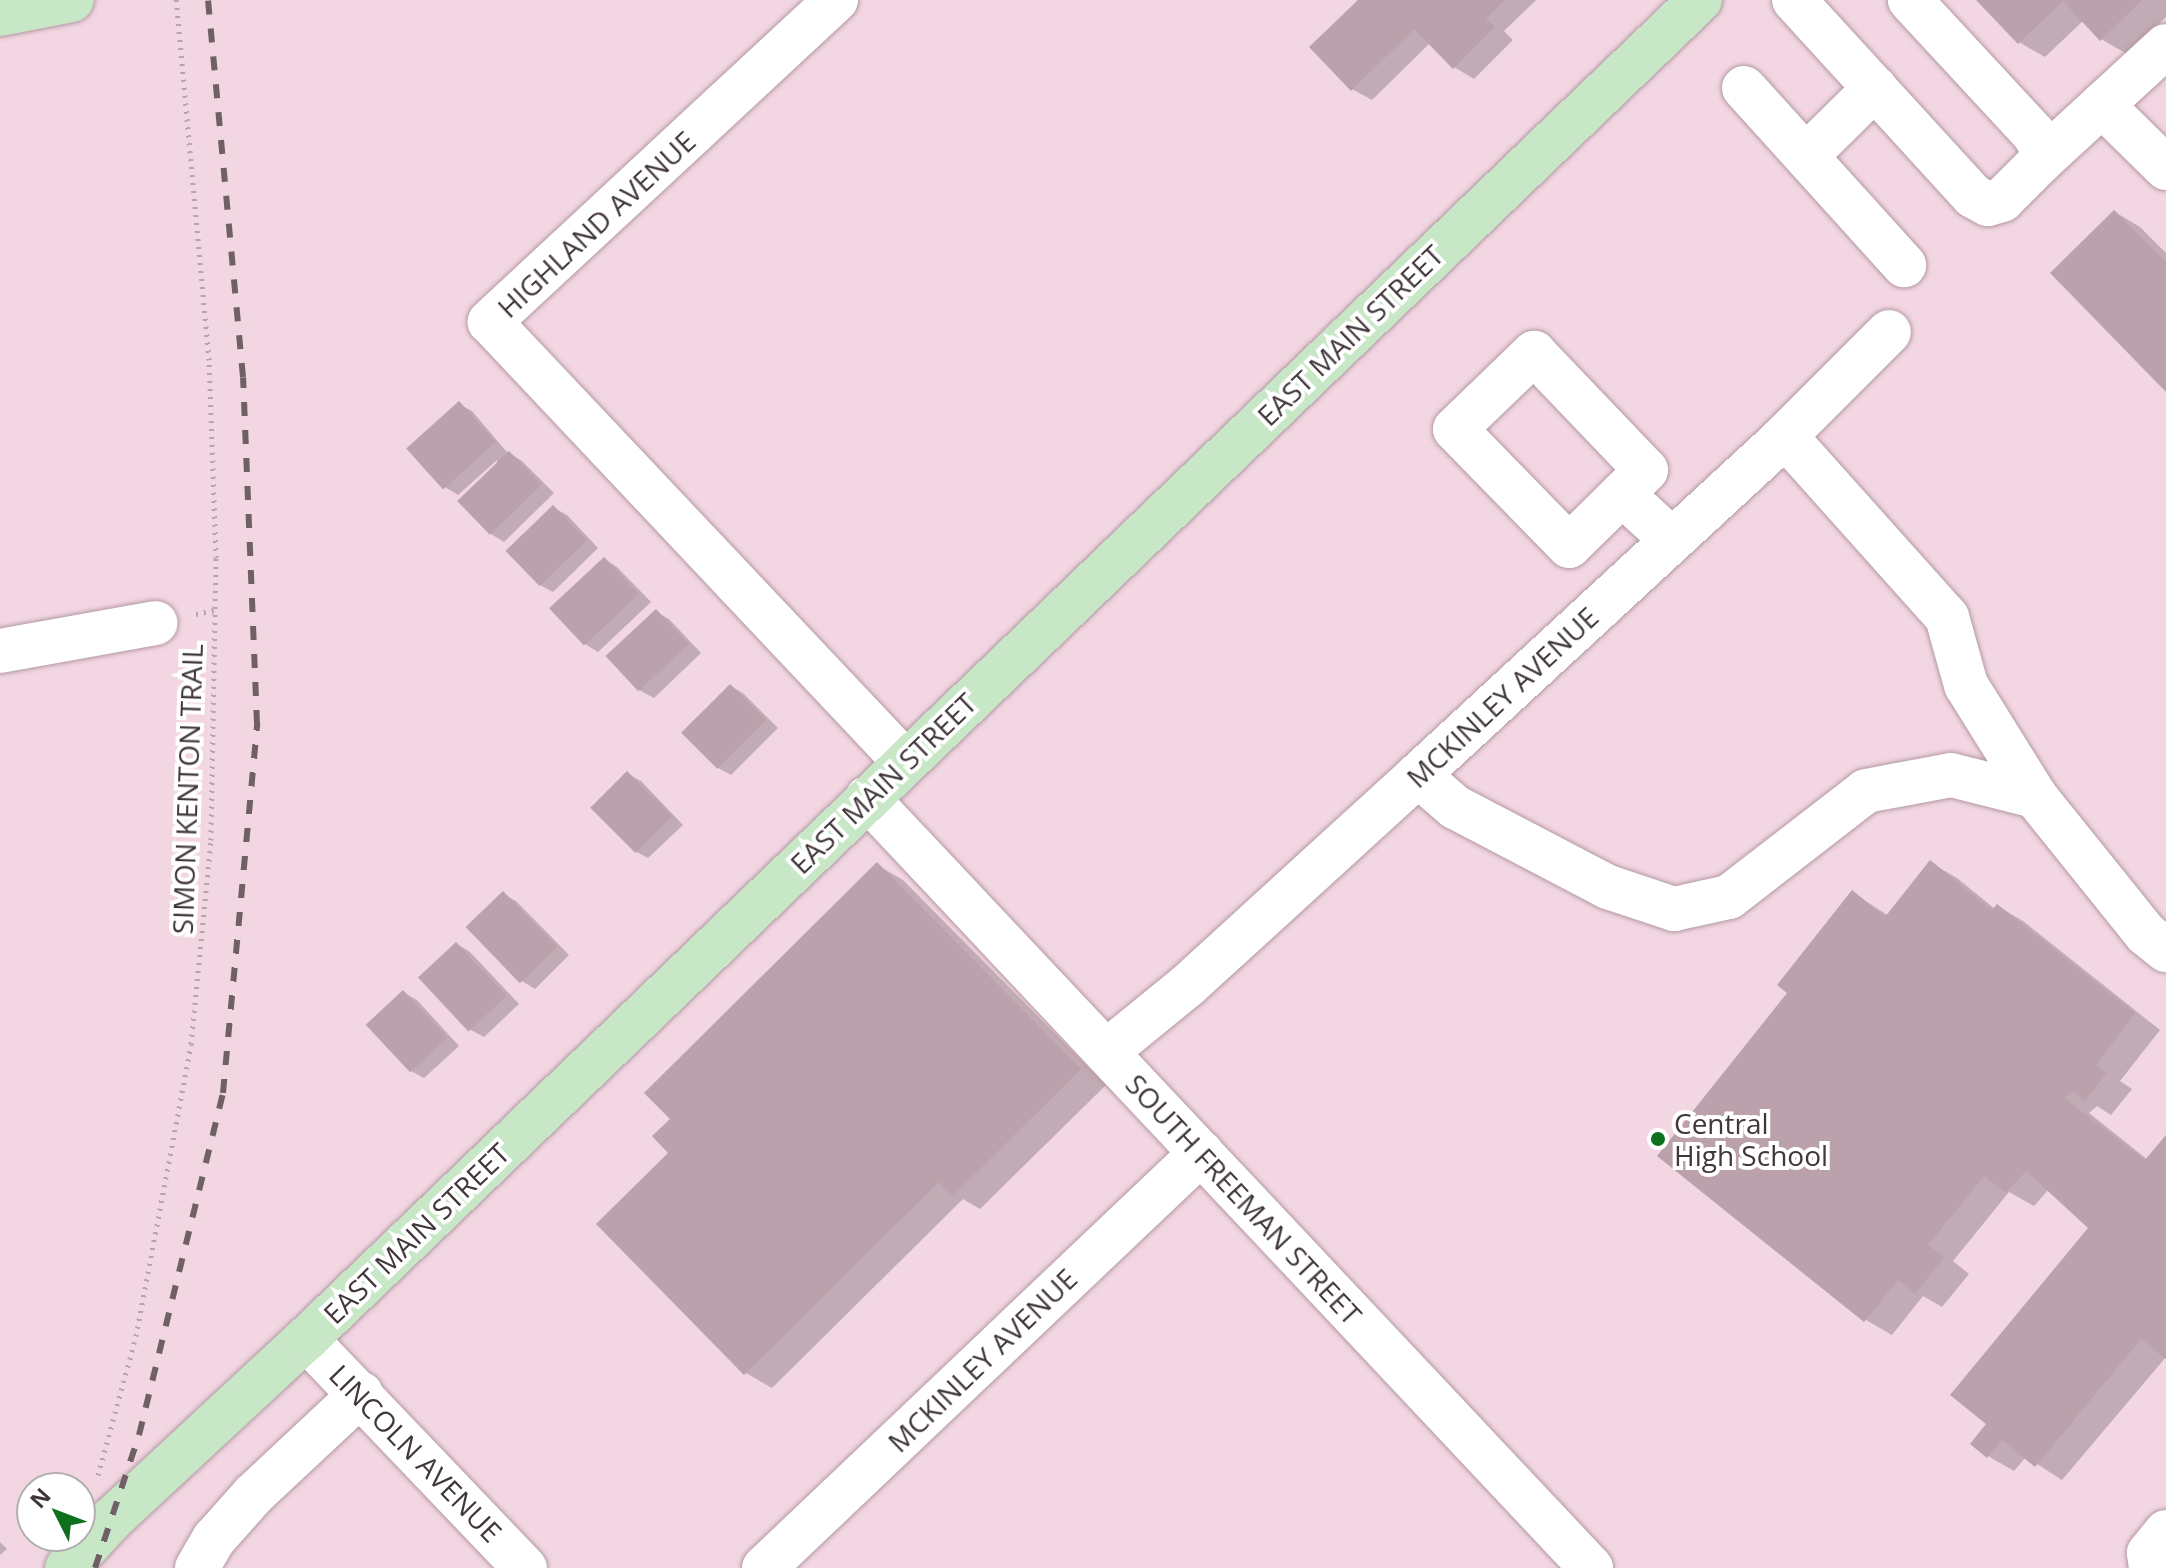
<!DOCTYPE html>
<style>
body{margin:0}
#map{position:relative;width:2166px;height:1568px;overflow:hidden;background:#f2d6e2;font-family:"Open Sans",sans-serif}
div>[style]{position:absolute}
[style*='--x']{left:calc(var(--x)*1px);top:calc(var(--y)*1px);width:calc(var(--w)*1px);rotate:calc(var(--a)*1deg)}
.shadow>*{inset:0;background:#0003}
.building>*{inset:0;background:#bba1ac;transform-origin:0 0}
.path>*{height:5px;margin-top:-2.5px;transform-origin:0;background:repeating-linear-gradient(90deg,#b8a2ac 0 2px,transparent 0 8px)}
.roads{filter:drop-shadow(0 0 2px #b399a4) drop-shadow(0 0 2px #b399a4)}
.minor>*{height:44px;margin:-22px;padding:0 22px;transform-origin:22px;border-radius:22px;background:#fff}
.major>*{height:44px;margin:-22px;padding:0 22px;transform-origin:22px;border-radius:22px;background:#c8e7c7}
.rail>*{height:6px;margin-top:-3px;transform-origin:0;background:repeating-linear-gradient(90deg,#6f6066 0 14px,transparent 0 28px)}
.dots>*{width:22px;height:22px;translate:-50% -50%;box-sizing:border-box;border:4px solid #fff;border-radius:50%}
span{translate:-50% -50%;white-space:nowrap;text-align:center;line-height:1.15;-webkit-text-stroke:8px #fff;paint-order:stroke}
.street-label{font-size:28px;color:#41373b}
.poi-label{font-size:28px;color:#41373b}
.left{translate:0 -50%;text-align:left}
.north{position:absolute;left:16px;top:1472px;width:80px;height:80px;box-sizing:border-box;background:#fff;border:2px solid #b3afb1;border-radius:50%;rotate:312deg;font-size:22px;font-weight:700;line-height:32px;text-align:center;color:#41373b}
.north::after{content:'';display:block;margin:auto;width:28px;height:36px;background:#0e6f1d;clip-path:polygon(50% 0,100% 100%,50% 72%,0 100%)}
</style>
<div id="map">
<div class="shadow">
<div style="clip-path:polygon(1361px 0,1536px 0,1504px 31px,1513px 40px,1474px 79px,1454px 67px,1430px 43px,1372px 100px,1352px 89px)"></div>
<div style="clip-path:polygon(1978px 0,2166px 0,2166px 17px,2127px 54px,2101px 39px,2084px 20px,2045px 57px,2019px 42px)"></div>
<div style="clip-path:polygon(2115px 212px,2140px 227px,2166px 253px,2166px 389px)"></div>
<div style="clip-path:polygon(459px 404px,472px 411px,506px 451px,522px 461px,554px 493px,504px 542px,491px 534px,497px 460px,458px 495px,445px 487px)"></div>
<div style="clip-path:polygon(554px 508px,567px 515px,598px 548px,553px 592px,540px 585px)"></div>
<div style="clip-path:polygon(604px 559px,617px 567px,651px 602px,598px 652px,585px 644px)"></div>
<div style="clip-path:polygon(656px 612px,669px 619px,701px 653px,654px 698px,641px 691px,609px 657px)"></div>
<div style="clip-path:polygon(731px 686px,744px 694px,778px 728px,731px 775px,718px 768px)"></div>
<div style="clip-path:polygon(628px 774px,641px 781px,683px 825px,648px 858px,635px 851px)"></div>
<div style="clip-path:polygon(1931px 863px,1957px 878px,1995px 909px,1997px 906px,2023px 921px,2160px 1030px,2120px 1081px,2132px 1089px,2111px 1115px,2097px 1106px,2089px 1113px,2148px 1160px,2166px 1138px,2166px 1357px,2062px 1480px,2026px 1457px,2014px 1471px,1988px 1456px,1988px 1424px,2091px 1228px,2049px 1189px,2034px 1206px,2009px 1192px,1953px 1261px,1969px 1274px,1942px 1307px,1923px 1296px,1892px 1335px,1866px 1320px,1790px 993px,1853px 893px,1889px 916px)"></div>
<div style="clip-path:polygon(877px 865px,903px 880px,1106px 1085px,980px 1209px,963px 1199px,772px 1388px,746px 1373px,671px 1153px,673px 1119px)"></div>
<div style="clip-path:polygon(503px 894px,516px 901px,569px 955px,535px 989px,522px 981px)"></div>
<div style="clip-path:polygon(457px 944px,470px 952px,519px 1004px,484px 1037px,471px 1030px,421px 977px)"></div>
<div style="clip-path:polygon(404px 993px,417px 1000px,459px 1046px,424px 1078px,411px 1071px)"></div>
<div style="clip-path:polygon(0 1542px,7px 1549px,0 1555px)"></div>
</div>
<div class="building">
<div style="clip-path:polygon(1358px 0,1505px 0,1486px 19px,1495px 27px,1453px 69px,1414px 29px,1351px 91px,1309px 47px)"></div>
<div style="clip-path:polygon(1976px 0,2142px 0,2100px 41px,2063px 1px,2018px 44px)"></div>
<div style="clip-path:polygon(2114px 210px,2166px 262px,2166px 392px,2050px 273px)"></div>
<div style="left:459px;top:401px;width:55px;height:71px;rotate:48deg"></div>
<div style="left:509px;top:451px;width:47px;height:72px;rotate:46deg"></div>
<div style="left:553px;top:505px;width:49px;height:66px;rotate:46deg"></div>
<div style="left:604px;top:557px;width:51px;height:75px;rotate:47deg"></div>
<div style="left:656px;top:609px;width:48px;height:69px;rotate:47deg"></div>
<div style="left:730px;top:684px;width:51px;height:69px;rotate:45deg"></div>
<div style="left:627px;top:771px;width:64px;height:52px;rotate:45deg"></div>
<div style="clip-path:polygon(1930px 860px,1992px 910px,1997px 904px,2135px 1013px,2096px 1065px,2107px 1073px,2084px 1101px,2072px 1091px,2064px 1098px,2145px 1160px,2166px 1135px,2166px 1359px,2141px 1339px,2035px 1467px,2002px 1440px,1987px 1458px,1970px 1444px,1986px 1424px,1950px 1395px,2088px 1228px,2026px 1171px,2006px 1193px,1984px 1176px,1928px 1245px,1944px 1257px,1915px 1294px,1898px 1280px,1864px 1322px,1657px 1156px,1787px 993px,1777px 985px,1852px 890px,1885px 917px)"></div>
<div style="clip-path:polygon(877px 862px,1081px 1069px,953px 1196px,939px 1182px,744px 1375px,596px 1224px,668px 1153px,652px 1136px,670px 1119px,644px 1093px)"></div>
<div style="left:503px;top:891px;width:78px;height:52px;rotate:46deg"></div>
<div style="left:456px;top:942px;width:74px;height:52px;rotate:47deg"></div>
<div style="left:403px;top:990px;width:65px;height:51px;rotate:47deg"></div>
</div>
<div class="path">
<div style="--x:196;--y:614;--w:19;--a:-12"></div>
<div style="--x:98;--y:1475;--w:144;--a:-74.7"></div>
<div style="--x:136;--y:1336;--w:297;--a:-79.3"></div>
<div style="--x:191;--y:1044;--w:205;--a:-84.4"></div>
<div style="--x:211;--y:840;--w:282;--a:-89"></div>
<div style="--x:216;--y:558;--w:198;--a:-92"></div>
<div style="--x:209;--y:360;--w:362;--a:-95.2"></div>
</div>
<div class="roads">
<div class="minor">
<div style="--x:836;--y:0;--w:473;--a:137.1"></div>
<div style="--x:490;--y:322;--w:605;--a:46.67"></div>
<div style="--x:1794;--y:0;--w:265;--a:47.6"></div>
<div style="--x:1973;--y:196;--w:17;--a:28"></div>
<div style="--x:1988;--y:204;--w:15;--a:-16"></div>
<div style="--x:2002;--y:200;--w:57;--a:-45"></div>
<div style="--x:2042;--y:160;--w:14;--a:-94"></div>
<div style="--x:2041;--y:146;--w:14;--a:-120"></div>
<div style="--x:2034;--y:134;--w:183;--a:-132.8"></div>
<div style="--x:1744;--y:88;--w:239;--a:47.9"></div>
<div style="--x:2102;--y:105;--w:90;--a:44.5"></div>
<div style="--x:1806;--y:156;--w:97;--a:-44.6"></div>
<div style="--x:2042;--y:160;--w:168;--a:-42.6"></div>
<div style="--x:1785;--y:436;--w:243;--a:48.2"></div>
<div style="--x:1947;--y:617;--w:71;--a:74.4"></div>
<div style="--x:1966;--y:685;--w:131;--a:58.1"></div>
<div style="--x:1622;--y:494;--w:74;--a:135.5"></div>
<div style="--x:1569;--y:546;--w:163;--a:-134.3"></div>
<div style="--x:1455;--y:429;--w:110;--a:-43.9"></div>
<div style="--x:1534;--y:353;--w:162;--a:46.3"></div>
<div style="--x:1646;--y:470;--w:34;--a:135"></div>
<div style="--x:1622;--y:494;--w:67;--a:42.6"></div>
<div style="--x:0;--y:651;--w:158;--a:-10.2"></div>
<div style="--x:1418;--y:775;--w:49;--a:40.9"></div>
<div style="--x:1455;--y:807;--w:173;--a:27.6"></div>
<div style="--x:1608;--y:887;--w:70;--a:18.4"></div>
<div style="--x:1674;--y:909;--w:56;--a:-12.3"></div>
<div style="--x:1729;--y:897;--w:173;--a:-37.7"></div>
<div style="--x:1866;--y:791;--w:86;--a:-10.7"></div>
<div style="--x:1951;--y:775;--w:87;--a:14"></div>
<div style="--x:2035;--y:796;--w:177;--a:51.2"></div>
<div style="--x:2146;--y:934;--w:26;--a:39"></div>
<div style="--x:867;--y:798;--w:1057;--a:46.76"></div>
<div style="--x:1106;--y:1052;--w:104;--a:-39.2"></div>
<div style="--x:1187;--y:986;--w:313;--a:-42.4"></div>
<div style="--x:1418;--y:775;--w:500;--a:-42.7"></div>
<div style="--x:1785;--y:436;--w:147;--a:-45"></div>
<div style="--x:306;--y:1339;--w:317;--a:46.3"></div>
<div style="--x:197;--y:1568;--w:34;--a:-60"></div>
<div style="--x:214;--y:1539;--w:59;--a:-48.4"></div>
<div style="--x:253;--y:1495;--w:148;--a:-43.1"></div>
<div style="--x:764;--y:1568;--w:603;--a:-43.52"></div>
<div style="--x:2151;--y:1568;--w:15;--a:-98"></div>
<div style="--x:2149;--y:1553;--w:27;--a:-51"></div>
</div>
<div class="major">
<div style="--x:0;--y:14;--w:73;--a:-11"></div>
<div style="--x:67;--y:1568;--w:65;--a:-47.5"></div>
<div style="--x:111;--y:1520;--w:266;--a:-42.9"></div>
<div style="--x:306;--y:1339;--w:1933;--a:-43.85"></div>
</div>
</div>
<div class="rail">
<div style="--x:95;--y:1568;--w:140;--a:-71.7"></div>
<div style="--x:139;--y:1435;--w:352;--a:-76.2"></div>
<div style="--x:223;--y:1093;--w:371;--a:-84.7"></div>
<div style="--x:257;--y:724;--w:347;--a:-92.3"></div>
<div style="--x:243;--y:377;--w:379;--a:-95.3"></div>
</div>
<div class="dots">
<div style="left:1658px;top:1139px;background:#0e6f1d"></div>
</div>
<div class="street-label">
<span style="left:596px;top:224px;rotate:-43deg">HIGHLAND AVENUE</span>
<span style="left:1350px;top:335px;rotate:-44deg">EAST MAIN STREET</span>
<span style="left:1502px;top:697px;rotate:-43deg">MCKINLEY AVENUE</span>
<span style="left:883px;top:783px;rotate:-44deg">EAST MAIN STREET</span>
<span style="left:187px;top:789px;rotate:-88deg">SIMON KENTON TRAIL</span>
<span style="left:1244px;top:1199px;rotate:47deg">SOUTH FREEMAN STREET</span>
<span style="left:416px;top:1233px;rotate:-44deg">EAST MAIN STREET</span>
<span style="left:982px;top:1360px;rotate:-44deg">MCKINLEY AVENUE</span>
<span style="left:416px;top:1453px;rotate:46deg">LINCOLN AVENUE</span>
</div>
<div class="poi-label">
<span class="left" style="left:1674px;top:1139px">Central<br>High School</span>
</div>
<div class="north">N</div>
</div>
